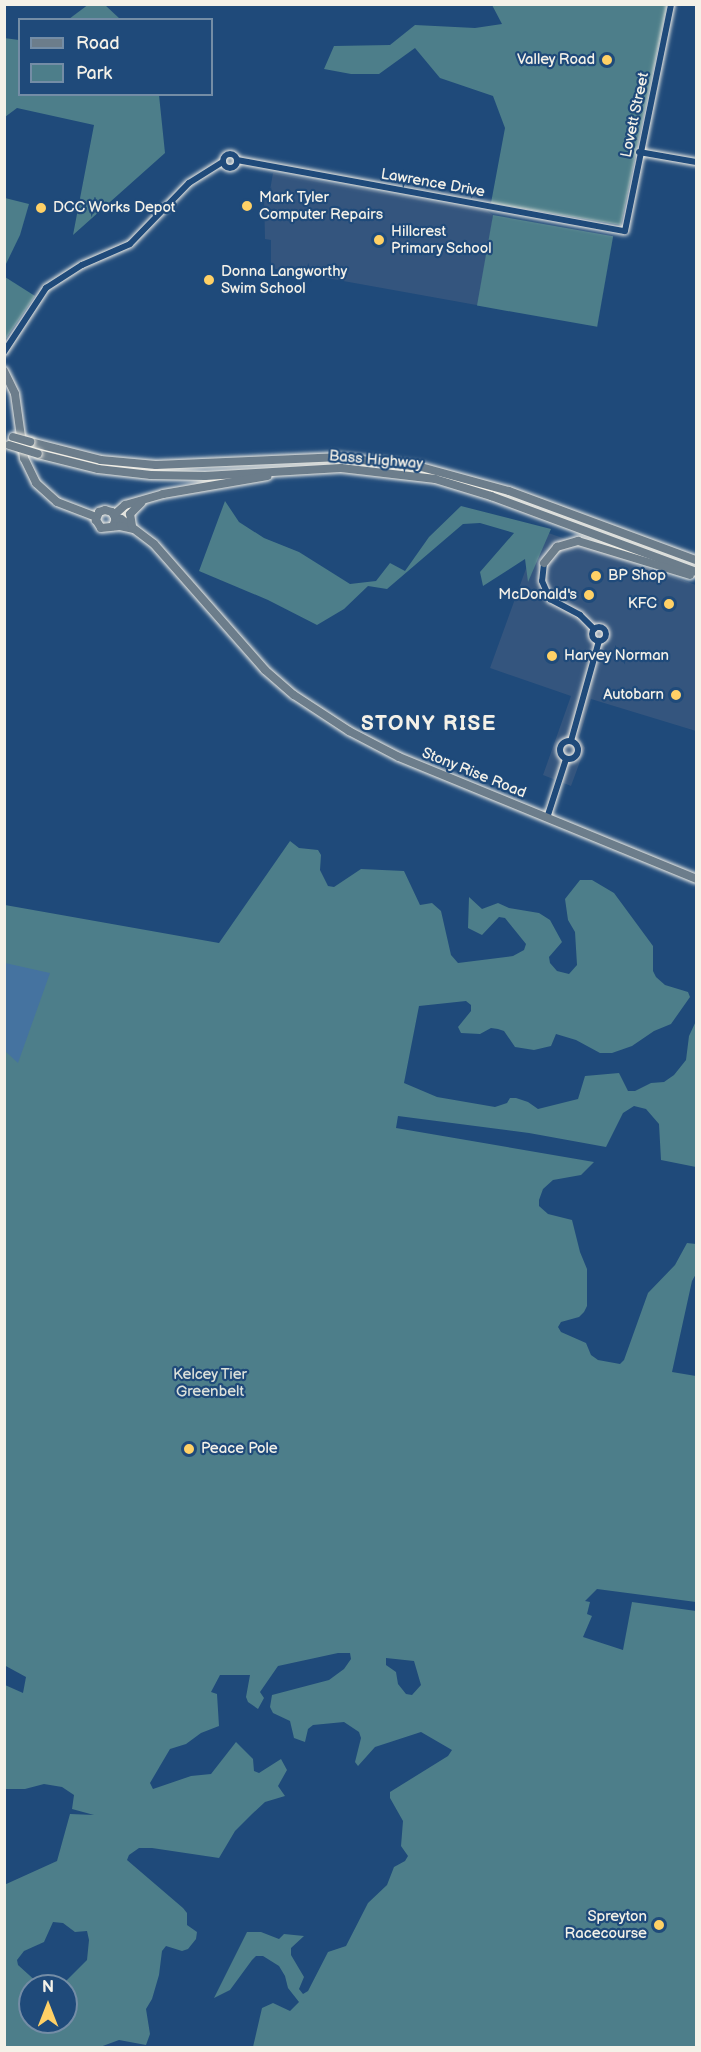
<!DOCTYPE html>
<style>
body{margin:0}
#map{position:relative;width:701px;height:2052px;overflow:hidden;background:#1f4a7a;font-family:"Balsamiq Sans",sans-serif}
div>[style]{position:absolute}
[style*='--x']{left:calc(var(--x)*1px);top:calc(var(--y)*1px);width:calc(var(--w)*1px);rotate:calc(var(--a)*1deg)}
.built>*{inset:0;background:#34557e}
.green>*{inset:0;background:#4d7e8a;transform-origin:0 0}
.water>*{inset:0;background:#4573a0}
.roads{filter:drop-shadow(0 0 2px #f4f1e8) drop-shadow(0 0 2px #f4f1e8)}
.tertiary>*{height:6px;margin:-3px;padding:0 3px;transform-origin:3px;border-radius:3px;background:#1f4a7a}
.tertiary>.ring{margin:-3px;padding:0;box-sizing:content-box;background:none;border:6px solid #1f4a7a;border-radius:50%}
.primary>*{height:8px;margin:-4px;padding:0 4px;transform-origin:4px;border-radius:4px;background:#6c7d8b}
.motorway>*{height:8px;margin:-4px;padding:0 4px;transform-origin:4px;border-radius:4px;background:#6c7d8b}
.bridges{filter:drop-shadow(0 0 2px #f4f1e8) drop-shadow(0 0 2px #f4f1e8)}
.motorway-bridge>*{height:8px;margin:-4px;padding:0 4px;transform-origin:4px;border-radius:4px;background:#6c7d8b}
.dots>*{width:16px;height:16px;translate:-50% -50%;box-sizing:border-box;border:3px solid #1f4a7a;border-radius:50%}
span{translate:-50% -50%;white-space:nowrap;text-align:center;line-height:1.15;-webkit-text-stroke:4.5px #1f4a7a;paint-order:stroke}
.poi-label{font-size:15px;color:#f4f1e8}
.right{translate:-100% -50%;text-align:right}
.left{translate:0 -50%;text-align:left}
.street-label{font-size:15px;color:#f4f1e8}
.park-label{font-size:15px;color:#dbe0da}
.district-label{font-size:21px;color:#f4f1e8;font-weight:700;letter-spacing:1.5px}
.frame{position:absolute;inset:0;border:6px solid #f4f1e8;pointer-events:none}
.legend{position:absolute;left:18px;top:18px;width:195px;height:78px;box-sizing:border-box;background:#1f4a7a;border:2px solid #748da6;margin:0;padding:8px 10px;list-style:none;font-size:18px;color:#f4f1e8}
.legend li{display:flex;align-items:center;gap:12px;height:30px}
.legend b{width:30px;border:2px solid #748da6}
.north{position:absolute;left:18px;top:1974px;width:60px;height:60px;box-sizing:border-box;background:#1f4a7a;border:2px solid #748da6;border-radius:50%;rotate:0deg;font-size:16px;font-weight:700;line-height:24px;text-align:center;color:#f4f1e8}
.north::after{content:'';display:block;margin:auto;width:21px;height:27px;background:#ffd166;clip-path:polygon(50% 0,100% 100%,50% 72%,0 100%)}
</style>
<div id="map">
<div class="built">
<div style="clip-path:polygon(273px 173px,487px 211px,493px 215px,482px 306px,271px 268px,271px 240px,265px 239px,264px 196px,269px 196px)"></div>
<div style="clip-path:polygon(540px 530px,696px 585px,696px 731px,591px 699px,579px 738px,585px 748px,571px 786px,543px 775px,571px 696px,490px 668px)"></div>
</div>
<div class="green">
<div style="clip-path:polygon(89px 4px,105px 5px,120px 19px,69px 19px)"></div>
<div style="clip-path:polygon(492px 5px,667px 5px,621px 225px,491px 203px,505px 128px,493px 96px,440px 78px,415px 48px,379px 74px,351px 74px,324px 69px,334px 46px,390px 45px,415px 25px,475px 28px,502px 24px)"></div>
<div style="clip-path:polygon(4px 38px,19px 40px,20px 94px,159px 95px,165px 153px,73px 235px,94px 125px,17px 108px,5px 117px)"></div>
<div style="clip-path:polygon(5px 198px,29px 204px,20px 235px,5px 266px)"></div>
<div style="left:493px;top:215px;width:122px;height:92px;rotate:10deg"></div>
<div style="clip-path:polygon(5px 277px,35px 296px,5px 340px)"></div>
<div style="clip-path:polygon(225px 501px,239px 522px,264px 538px,299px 552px,350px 584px,376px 581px,390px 563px,405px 571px,429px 537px,461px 506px,551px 529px,528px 582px,525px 559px,483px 586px,480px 572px,514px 533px,480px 523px,463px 524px,387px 589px,368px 586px,344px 609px,317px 625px,268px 600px,199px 571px)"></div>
<div style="clip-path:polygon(evenodd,290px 841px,299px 848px,318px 850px,321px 855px,320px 870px,328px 886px,334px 887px,361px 869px,404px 871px,420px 905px,432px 903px,441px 911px,451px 955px,458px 963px,513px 956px,524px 950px,526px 944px,505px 918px,499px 917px,482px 935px,468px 928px,469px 897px,482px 909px,498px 903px,509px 908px,539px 913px,550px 920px,562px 942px,549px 957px,550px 963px,557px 971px,569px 974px,577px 965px,575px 932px,568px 920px,565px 899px,580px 880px,592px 880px,614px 893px,653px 946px,653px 971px,656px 977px,665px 985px,688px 992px,690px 997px,671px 1024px,654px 1031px,632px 1046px,612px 1053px,600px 1053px,576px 1040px,556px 1034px,551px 1046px,534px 1050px,515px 1047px,504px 1031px,498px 1029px,491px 1028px,480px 1034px,461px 1033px,458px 1027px,471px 1011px,471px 1005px,466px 1001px,419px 1006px,404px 1083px,437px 1097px,495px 1107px,507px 1103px,510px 1098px,516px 1098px,528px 1102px,538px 1109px,578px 1099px,585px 1076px,619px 1073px,628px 1091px,635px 1091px,651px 1083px,664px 1082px,674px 1075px,686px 1060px,689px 1036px,696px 1021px,696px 1167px,661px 1160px,659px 1124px,646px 1109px,634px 1106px,623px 1113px,606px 1147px,529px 1133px,398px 1116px,396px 1128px,594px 1162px,581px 1175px,553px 1180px,543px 1189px,539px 1200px,539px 1206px,548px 1214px,572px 1220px,580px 1252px,587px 1269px,587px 1306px,584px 1312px,579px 1317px,561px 1322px,558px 1327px,561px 1332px,586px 1343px,591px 1355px,598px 1360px,620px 1364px,624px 1360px,648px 1293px,675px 1265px,687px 1243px,696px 1244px,696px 1274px,692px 1281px,672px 1372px,696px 1376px,696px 1602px,597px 1589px,585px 1601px,590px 1602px,587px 1614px,592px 1616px,583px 1637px,623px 1650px,632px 1602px,696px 1611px,696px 2047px,253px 2047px,262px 2008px,273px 2003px,290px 2011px,299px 2002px,288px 1988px,285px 1976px,279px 1966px,263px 1956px,256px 1956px,252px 1960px,230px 1990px,214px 1998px,247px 1932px,261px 1932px,279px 1939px,284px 1934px,304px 1936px,291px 1948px,291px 1955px,304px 1977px,299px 1989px,303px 1994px,308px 1991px,328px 1952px,346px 1946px,368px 1903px,387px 1885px,394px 1867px,405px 1861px,408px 1856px,401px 1846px,403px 1821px,390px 1798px,390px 1792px,448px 1756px,452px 1750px,421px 1732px,375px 1747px,358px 1766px,355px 1762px,361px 1738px,359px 1732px,344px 1722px,313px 1725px,308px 1729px,305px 1742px,294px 1738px,290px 1721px,273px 1713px,270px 1707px,272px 1695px,329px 1680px,344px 1669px,351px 1659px,350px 1653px,338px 1653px,278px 1666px,260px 1692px,264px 1698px,258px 1709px,248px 1702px,246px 1697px,250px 1675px,220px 1675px,211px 1692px,217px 1694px,219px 1726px,201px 1733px,186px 1744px,170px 1749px,150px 1783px,153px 1789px,191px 1776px,211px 1774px,236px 1742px,253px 1759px,254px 1771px,259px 1773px,281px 1759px,287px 1770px,278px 1786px,285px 1796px,265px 1802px,252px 1814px,235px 1831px,219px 1858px,152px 1848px,139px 1848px,129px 1855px,127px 1860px,183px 1908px,187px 1913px,187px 1925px,197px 1932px,196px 1939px,188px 1949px,182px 1951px,166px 1946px,162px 1951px,159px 1975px,152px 1999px,146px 2009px,150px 2034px,146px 2045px,119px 2040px,100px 2047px,5px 2047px,4px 1885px,57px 1861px,70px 1814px,94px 1815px,72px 1809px,74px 1795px,62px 1787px,44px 1784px,25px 1789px,5px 1789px,5px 1685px,23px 1693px,26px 1677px,4px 1665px,5px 905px,219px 943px,290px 841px,386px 1658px,414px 1661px,421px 1685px,412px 1695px,406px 1694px,398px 1684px,396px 1672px,386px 1665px,386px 1658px,290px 841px,53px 1922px,63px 1923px,75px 1932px,87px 1931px,89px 1940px,87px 1960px,66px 1981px,39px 1984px,18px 1965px,17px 1960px,24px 1951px,44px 1942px,53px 1922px,290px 841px,30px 1986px,66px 1986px,66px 2022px,30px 2022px,30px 1986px)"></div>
</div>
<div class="water">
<div style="clip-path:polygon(5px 963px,50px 973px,18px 1063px,5px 1051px)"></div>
</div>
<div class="roads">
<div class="tertiary">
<div style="--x:639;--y:152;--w:58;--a:10"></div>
<div class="ring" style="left:223px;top:154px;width:8px;height:8px"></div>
<div style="--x:237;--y:160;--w:394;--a:10.4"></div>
<div style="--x:625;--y:231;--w:232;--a:-78.5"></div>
<div style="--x:4;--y:352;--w:77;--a:-56.7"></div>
<div style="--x:46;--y:288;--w:43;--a:-32.6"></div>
<div style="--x:82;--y:265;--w:52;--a:-23.6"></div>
<div style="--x:130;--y:244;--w:85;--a:-46"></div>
<div style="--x:189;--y:183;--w:40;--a:-32"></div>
<div style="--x:544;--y:563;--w:18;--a:96"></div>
<div style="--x:542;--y:581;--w:20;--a:66"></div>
<div style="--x:550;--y:599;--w:34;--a:28"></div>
<div style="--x:580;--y:615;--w:20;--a:45"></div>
<div class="ring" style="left:592px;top:627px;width:8px;height:8px"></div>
<div class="ring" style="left:560px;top:741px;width:12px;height:12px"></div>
<div style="--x:571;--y:741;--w:104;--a:-74.4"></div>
<div style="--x:547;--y:818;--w:62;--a:-72.1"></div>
</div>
<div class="primary">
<div style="--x:4;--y:371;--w:25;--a:64"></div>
<div style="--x:15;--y:394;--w:65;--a:82"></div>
<div style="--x:24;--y:458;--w:28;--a:64"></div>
<div style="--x:36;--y:483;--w:28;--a:42"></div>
<div style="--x:57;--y:502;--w:42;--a:21"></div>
<div style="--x:115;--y:518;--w:6;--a:9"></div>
<div style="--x:121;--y:519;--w:41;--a:37.1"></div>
<div style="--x:154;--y:544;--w:168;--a:48.6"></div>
<div style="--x:265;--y:670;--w:38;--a:41"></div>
<div style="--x:294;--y:695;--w:66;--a:33.2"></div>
<div style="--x:349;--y:731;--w:56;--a:27.5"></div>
<div style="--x:399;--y:757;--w:321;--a:22.3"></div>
<div style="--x:113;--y:526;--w:8;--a:-67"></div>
<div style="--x:116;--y:519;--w:8;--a:-120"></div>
<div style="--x:112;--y:512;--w:7;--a:-164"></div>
<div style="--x:105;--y:510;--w:6;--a:162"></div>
<div style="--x:99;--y:512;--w:9;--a:111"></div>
<div style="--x:96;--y:520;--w:9;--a:58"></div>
<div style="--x:101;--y:528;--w:19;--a:-6"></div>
<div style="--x:120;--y:526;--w:13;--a:13"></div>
</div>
<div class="motorway">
<div style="--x:30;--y:442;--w:73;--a:14.2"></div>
<div style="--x:101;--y:460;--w:55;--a:5.2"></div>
<div style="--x:156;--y:465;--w:180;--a:-2.5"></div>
<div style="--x:336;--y:457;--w:86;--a:6.7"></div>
<div style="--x:421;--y:467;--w:91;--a:15.3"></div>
<div style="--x:509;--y:491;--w:199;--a:20.3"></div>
<div style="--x:38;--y:454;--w:62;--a:14"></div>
<div style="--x:98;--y:469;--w:53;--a:6.5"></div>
<div style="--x:151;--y:475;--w:54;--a:1.1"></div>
<div style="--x:205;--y:476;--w:136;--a:-3.4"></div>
<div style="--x:341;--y:468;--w:95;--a:6.7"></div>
<div style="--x:435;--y:479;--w:59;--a:16.9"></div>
<div style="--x:491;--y:496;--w:219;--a:20.3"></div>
<div style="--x:114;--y:515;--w:15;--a:-42"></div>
<div style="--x:125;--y:505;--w:40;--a:-16"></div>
<div style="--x:163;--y:494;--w:106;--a:-9.8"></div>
<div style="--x:132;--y:526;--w:12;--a:-99"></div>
<div style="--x:130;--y:514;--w:16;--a:-45"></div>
<div style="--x:544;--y:563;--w:21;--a:-51"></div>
<div style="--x:557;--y:547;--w:22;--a:-16"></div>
<div style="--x:578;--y:541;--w:117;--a:16.9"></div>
</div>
</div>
<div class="bridges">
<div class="motorway-bridge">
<div style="--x:13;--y:437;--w:18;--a:16"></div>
<div style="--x:9;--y:445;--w:30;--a:17"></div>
</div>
</div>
<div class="dots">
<div style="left:607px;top:60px;background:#ffd166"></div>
<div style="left:247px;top:206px;background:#ffd166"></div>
<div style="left:41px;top:208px;background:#ffd166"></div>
<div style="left:379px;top:240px;background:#ffd166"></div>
<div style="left:209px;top:280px;background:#ffd166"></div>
<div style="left:596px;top:576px;background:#ffd166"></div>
<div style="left:589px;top:595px;background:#ffd166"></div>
<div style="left:669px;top:604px;background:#ffd166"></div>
<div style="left:552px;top:656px;background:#ffd166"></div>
<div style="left:676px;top:695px;background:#ffd166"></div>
<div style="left:189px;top:1449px;background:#ffd166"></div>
<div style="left:659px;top:1925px;background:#ffd166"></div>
</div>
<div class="poi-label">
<span class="right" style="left:595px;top:60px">Valley Road</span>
<span class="left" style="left:259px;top:206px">Mark Tyler<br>Computer Repairs</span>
<span class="left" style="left:53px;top:208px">DCC Works Depot</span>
<span class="left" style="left:391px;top:240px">Hillcrest<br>Primary School</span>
<span class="left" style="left:221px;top:280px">Donna Langworthy<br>Swim School</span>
<span class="left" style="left:608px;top:576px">BP Shop</span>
<span class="right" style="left:577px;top:595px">McDonald's</span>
<span class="right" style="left:657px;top:604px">KFC</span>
<span class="left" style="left:564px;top:656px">Harvey Norman</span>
<span class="right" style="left:664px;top:695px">Autobarn</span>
<span class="left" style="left:201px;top:1449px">Peace Pole</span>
<span class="right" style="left:647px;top:1925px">Spreyton<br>Racecourse</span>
</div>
<div class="street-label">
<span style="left:635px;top:115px;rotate:-78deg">Lovett Street</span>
<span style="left:433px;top:183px;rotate:10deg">Lawrence Drive</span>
<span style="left:376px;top:460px;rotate:5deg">Bass Highway</span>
<span style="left:474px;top:773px;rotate:22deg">Stony Rise Road</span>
</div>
<div class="park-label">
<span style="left:210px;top:1383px">Kelcey Tier<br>Greenbelt</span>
</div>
<div class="district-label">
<span style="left:429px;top:724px">STONY RISE</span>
</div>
<div class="frame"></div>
<ul class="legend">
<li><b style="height:8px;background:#6c7d8b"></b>Road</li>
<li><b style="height:16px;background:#4d7e8a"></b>Park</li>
</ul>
<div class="north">N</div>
</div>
